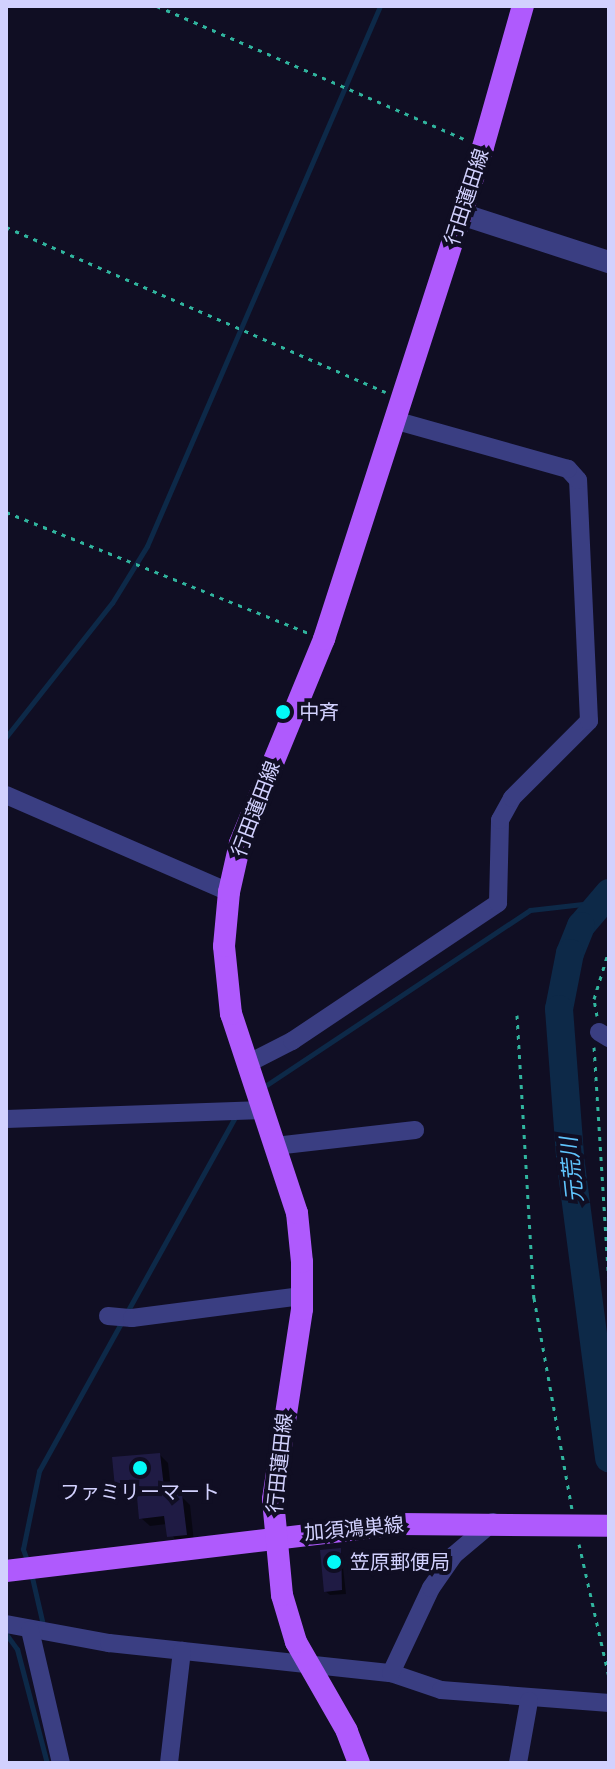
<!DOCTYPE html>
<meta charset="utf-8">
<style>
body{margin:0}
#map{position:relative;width:615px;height:1769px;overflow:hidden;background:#100e23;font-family:"PT Sans","Noto Sans JP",sans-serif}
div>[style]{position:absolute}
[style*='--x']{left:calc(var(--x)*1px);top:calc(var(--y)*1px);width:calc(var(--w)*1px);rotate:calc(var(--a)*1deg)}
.shadow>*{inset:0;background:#0007}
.stream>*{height:5px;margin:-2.5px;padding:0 2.5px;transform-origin:2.5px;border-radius:2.5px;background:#0d2948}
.river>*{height:28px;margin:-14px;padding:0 14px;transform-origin:14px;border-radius:14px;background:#0d2948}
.building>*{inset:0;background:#1f1b44}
.path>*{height:3px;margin-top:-1.5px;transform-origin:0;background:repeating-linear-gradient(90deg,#30b49e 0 4px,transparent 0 10px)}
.minor>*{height:18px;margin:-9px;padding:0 9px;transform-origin:9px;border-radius:9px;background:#3a3e82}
.tertiary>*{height:22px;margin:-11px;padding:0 11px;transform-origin:11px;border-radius:11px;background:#3a3e82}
.primary>*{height:22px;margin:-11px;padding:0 11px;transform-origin:11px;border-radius:11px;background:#af5afd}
.dots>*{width:22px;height:22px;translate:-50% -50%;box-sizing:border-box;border:4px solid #100e23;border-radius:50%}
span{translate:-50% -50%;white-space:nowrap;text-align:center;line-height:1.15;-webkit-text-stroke:8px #100e23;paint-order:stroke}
.street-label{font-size:20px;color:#d2d1fe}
.poi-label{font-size:20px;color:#d2d1fe}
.left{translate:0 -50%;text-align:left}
.water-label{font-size:22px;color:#60c5fd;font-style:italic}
.frame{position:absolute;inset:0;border:8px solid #d2d1fe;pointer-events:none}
</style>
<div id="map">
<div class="shadow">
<div style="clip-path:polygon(160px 1455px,168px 1463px,172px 1498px,181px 1496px,190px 1505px,194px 1542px,177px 1544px,167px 1524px,150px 1526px,141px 1518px,139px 1494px,125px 1496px,117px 1487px)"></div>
<div style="clip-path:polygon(341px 1550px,346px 1594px,330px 1595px,325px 1591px)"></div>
</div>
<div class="stream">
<div style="--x:6;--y:737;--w:171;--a:-51.7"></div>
<div style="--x:112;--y:603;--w:67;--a:-58.4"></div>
<div style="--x:147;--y:546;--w:588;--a:-66.66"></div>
<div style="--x:262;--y:1088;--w:322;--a:-33.6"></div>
<div style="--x:530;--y:910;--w:71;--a:-6.4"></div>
<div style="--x:127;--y:1312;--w:225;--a:-61"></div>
<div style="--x:28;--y:1563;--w:15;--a:-110"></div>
<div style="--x:23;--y:1549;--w:80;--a:-78.4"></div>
<div style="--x:39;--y:1471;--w:171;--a:-61"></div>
<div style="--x:31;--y:1573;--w:53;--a:77"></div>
<div style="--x:6;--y:1634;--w:19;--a:54"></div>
<div style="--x:17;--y:1649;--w:118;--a:75.3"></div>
</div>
<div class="river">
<div style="--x:609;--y:893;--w:43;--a:130.3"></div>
<div style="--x:581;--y:926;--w:29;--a:112"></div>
<div style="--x:570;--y:953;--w:57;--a:101.1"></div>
<div style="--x:559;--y:1009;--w:148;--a:85.7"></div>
<div style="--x:570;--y:1157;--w:304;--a:82.6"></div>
</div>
<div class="building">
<div style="clip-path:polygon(160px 1453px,165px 1496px,182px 1494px,187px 1535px,167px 1537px,164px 1516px,139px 1519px,136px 1486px,115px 1488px,112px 1457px)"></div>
<div style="clip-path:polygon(341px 1548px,342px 1590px,324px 1592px,320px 1550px)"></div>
</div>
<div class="path">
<div style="--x:157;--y:6;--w:335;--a:23.4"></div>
<div style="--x:6;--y:227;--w:414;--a:23.5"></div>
<div style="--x:6;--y:512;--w:326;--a:21.8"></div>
<div style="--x:517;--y:1015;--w:284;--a:86.6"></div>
<div style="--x:534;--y:1298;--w:214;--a:79.8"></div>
<div style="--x:597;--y:1016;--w:17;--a:-100"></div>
<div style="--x:594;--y:999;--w:51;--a:-73"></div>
<div style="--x:594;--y:1047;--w:237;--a:86.4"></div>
<div style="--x:579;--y:1544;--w:136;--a:77.3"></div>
</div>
<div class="minor">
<div style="--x:6;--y:795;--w:243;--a:23.5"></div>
<div style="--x:599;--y:1032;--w:12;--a:31"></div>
<div style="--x:247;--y:1064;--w:51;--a:-27.1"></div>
<div style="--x:292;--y:1041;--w:248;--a:-33.8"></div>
<div style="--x:498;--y:903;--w:83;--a:-88.6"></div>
<div style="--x:500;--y:820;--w:25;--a:-61"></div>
<div style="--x:512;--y:798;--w:109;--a:-45"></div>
<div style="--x:589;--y:721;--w:241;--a:-92.6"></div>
<div style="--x:578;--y:480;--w:15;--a:-132"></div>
<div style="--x:568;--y:469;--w:181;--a:-164.3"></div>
<div style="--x:6;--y:1119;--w:256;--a:-2"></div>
<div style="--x:275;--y:1146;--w:141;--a:-6.5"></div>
<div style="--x:108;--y:1316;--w:24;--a:5"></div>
<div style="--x:132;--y:1318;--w:171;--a:-7.4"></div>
<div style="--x:6;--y:1624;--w:105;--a:10.5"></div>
<div style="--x:109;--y:1643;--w:284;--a:6.1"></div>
<div style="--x:391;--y:1673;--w:53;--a:18.8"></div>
<div style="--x:441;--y:1690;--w:169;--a:4.4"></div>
<div style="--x:30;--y:1630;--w:137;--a:76.9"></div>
<div style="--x:391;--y:1673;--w:94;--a:-64.8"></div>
<div style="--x:431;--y:1588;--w:40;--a:-55.1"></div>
<div style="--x:454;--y:1555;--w:51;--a:-40.2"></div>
<div style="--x:169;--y:1763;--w:113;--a:-83.4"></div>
<div style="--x:518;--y:1763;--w:63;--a:-79.9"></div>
</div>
<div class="tertiary">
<div style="--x:461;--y:214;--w:156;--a:18"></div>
</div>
<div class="primary">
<div style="--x:6;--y:1571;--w:395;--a:-6.8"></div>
<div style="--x:398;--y:1524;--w:211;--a:0.5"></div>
<div style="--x:359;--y:1763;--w:34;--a:-111"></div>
<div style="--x:347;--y:1731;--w:103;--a:-119.8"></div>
<div style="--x:296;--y:1642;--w:49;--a:-106.6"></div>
<div style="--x:282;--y:1595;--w:96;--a:-95.4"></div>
<div style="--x:273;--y:1499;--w:192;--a:-81.3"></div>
<div style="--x:302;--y:1309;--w:47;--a:-90"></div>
<div style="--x:302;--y:1262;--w:49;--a:-95.8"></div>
<div style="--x:297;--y:1213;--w:210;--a:-108.3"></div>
<div style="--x:231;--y:1014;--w:68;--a:-95.9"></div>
<div style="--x:224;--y:946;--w:54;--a:-84.7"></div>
<div style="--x:229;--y:892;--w:50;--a:-77.3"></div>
<div style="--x:240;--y:843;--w:221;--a:-67.6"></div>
<div style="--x:324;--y:639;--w:517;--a:-72.09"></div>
<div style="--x:483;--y:147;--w:147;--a:-74.2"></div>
</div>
<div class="dots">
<div style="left:283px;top:712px;background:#03f9f8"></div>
<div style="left:140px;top:1468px;background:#03f9f8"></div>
<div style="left:334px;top:1562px;background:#03f9f8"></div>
</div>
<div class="street-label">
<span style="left:467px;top:197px;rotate:-72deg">行田蓮田線</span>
<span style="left:256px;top:809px;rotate:-69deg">行田蓮田線</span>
<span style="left:280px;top:1463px;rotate:-84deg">行田蓮田線</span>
<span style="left:354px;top:1529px;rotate:-5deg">加須鴻巣線</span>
</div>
<div class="poi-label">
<span class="left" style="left:299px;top:712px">中斉</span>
<span style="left:140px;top:1492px">ファミリーマート</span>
<span class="left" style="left:350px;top:1562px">笠原郵便局</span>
</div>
<div class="water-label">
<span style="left:572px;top:1170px;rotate:-96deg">元荒川</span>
</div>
<div class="frame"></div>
</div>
